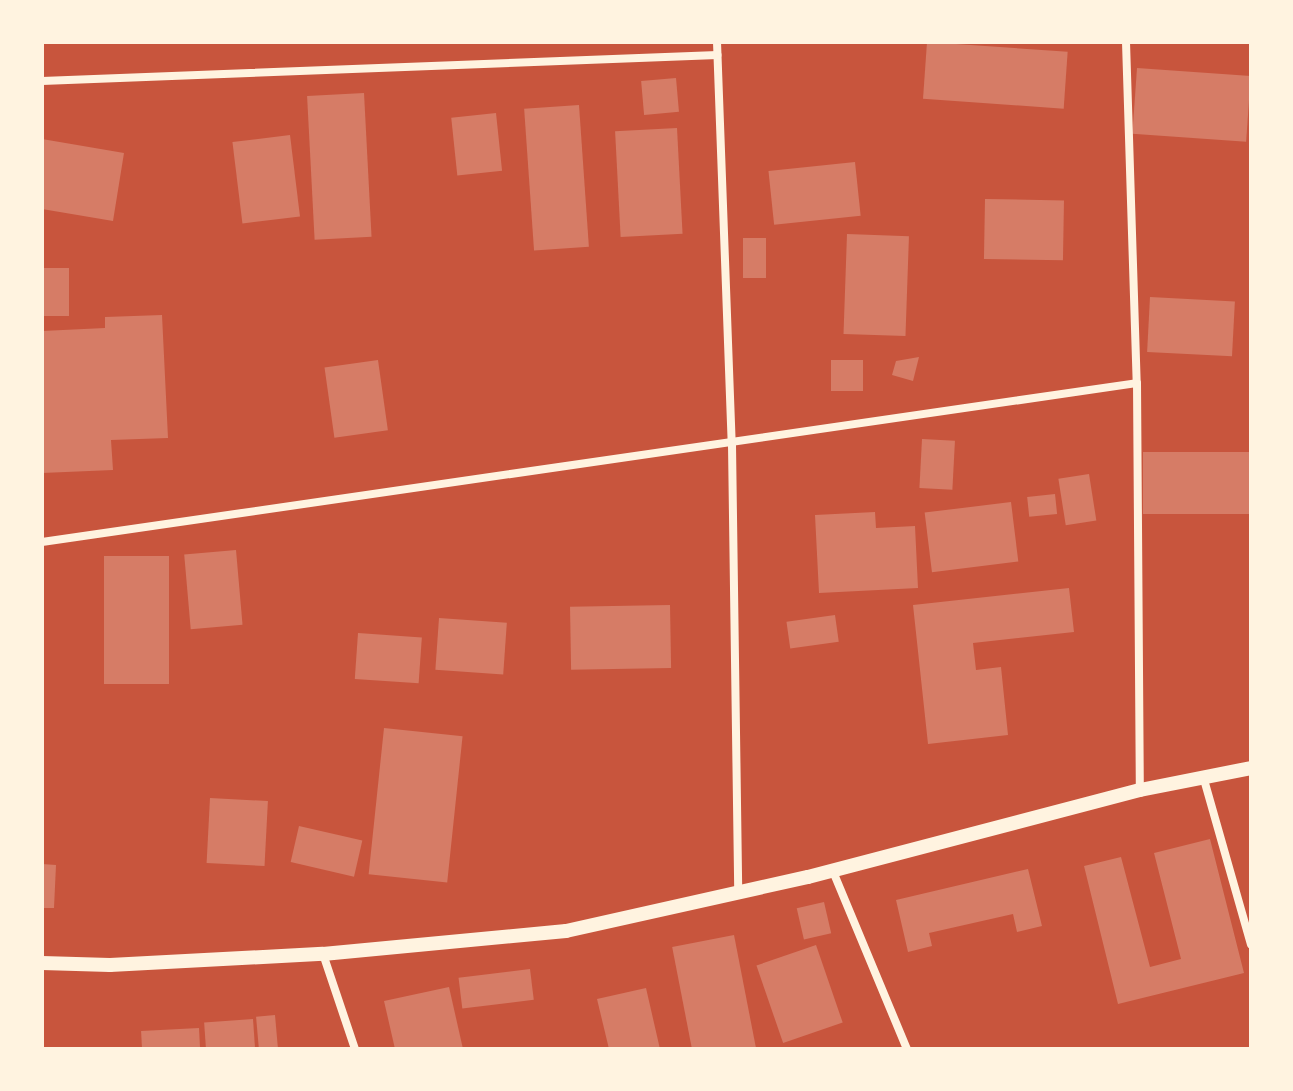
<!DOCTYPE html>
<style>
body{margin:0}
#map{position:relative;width:1293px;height:1091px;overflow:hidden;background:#c8553d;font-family:"Fira Sans Condensed",sans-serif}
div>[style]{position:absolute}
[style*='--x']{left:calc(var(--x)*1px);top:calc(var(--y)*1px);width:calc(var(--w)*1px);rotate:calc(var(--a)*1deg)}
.building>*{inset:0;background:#d67c66;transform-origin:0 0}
.minor>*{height:8px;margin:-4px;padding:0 4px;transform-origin:4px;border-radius:4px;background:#fff3e0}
.tertiary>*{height:14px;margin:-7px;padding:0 7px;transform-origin:7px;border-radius:7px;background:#fff3e0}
span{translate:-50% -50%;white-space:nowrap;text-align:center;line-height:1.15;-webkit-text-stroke:7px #fff3e0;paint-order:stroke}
.frame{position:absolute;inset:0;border:44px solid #fff3e0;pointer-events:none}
</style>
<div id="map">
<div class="building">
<div style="left:927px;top:42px;width:141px;height:57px;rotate:4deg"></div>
<div style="left:1137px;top:68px;width:114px;height:66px;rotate:4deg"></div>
<div style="left:676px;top:78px;width:34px;height:35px;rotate:85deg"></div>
<div style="left:364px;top:93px;width:144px;height:57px;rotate:87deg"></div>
<div style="left:579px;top:105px;width:142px;height:55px;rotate:86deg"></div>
<div style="left:496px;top:113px;width:58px;height:45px;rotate:84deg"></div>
<div style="left:677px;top:128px;width:106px;height:62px;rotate:87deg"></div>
<div style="left:290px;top:135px;width:82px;height:58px;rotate:83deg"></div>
<div style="clip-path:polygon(42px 139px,124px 153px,113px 221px,42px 209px)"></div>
<div style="left:855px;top:162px;width:54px;height:87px;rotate:84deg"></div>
<div style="left:985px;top:199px;width:79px;height:60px;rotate:1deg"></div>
<div style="left:847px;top:234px;width:62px;height:100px;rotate:2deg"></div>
<div style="left:743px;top:238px;width:23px;height:40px"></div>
<div style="left:42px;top:268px;width:27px;height:48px"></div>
<div style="left:1150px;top:297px;width:85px;height:55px;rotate:3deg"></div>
<div style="clip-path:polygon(162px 315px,168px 438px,111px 440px,113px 470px,42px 473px,42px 331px,105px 328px,105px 317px)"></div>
<div style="clip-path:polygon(919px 357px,913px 381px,892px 375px,896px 361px)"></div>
<div style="left:378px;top:360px;width:71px;height:54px;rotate:82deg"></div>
<div style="left:831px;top:360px;width:32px;height:31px"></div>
<div style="left:922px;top:439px;width:33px;height:49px;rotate:3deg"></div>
<div style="left:1251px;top:452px;width:62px;height:108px;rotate:90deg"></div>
<div style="left:1089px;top:474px;width:47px;height:31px;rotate:81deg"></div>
<div style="left:1055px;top:494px;width:20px;height:28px;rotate:84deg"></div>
<div style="left:1011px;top:502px;width:60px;height:87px;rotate:83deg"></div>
<div style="clip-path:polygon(875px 512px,876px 528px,915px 526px,918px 588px,819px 593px,815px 515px)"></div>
<div style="left:236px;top:550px;width:75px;height:52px;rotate:85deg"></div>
<div style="left:104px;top:556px;width:65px;height:128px"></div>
<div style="clip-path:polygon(1069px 588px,1074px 632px,973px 643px,976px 670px,1001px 667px,1008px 735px,928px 744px,913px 605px)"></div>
<div style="left:670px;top:605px;width:63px;height:100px;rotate:89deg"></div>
<div style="left:835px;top:615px;width:27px;height:49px;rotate:82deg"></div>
<div style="left:439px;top:618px;width:68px;height:52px;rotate:4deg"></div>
<div style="left:358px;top:633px;width:64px;height:46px;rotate:4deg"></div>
<div style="left:384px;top:728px;width:79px;height:147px;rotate:6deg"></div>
<div style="left:210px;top:798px;width:58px;height:65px;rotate:3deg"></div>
<div style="left:299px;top:826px;width:65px;height:37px;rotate:13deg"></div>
<div style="clip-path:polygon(1210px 839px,1244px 973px,1118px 1004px,1084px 866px,1121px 857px,1150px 967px,1181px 959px,1154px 853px)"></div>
<div style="clip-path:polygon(42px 864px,56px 865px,54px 908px,42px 908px)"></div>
<div style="clip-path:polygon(1028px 869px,1042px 926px,1017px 932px,1013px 914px,929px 933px,932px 946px,908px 952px,896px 900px)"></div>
<div style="left:824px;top:902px;width:32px;height:28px;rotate:77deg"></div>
<div style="left:734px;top:935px;width:116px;height:63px;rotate:79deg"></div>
<div style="left:816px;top:945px;width:82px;height:63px;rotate:71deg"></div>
<div style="left:530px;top:969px;width:31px;height:72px;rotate:83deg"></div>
<div style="clip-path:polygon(449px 987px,463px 1049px,395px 1049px,384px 1001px)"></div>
<div style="clip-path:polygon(646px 988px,660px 1049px,609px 1049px,597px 999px)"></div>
<div style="left:275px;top:1015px;width:34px;height:19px;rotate:85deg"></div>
<div style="left:253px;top:1019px;width:30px;height:49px;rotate:86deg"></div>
<div style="left:199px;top:1028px;width:21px;height:58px;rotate:87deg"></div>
</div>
<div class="minor">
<div style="--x:717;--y:42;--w:403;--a:87.9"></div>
<div style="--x:732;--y:445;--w:448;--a:89.2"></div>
<div style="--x:1126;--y:42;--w:341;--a:88.2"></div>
<div style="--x:1137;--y:383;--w:407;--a:89.6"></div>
<div style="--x:42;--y:81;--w:676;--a:-2.21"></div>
<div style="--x:42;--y:542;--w:1106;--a:-8.26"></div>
<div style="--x:1203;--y:776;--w:175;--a:74.1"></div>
<div style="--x:832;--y:869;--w:195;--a:67.4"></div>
<div style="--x:323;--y:954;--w:100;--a:71.4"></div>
</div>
<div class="tertiary">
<div style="--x:42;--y:963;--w:68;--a:1.7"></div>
<div style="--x:110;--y:965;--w:213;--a:-3"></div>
<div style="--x:323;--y:954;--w:244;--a:-5.4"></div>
<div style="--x:566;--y:931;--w:248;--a:-12.6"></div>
<div style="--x:808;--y:877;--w:343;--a:-14.7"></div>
<div style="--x:1140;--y:790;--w:113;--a:-11.2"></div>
</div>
<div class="frame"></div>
</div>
